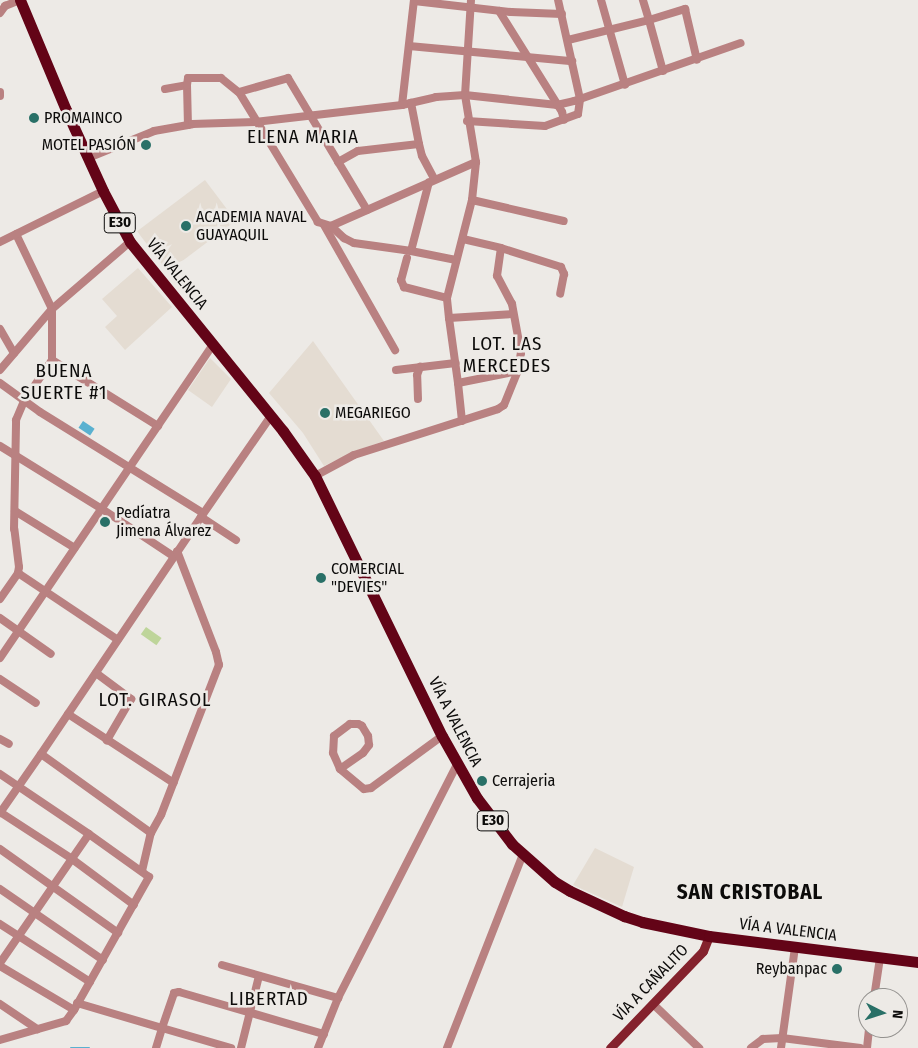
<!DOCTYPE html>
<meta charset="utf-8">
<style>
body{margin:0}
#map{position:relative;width:918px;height:1048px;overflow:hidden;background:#edeae6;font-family:"Fira Sans Condensed",sans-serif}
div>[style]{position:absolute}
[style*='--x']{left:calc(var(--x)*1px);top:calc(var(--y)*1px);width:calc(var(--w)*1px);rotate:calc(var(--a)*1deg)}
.built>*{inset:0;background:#e4dcd2;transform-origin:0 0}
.green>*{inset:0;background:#bed59a;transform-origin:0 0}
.water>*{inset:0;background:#5ab1d0;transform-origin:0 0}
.stream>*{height:2px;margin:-1px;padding:0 1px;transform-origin:1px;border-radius:1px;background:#5ab1d0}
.minor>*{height:8px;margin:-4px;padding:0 4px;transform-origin:4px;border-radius:4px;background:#b98181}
.major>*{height:9px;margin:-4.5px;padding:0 4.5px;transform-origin:4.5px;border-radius:4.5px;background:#84222d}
.highway>*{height:11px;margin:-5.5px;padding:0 5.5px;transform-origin:5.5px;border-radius:5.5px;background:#630417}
.dots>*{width:14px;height:14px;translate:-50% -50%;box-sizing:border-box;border:2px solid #edeae6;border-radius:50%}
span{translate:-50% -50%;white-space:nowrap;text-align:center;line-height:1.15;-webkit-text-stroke:5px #edeae6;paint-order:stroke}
.shield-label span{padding:1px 4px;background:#edeae6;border:1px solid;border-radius:4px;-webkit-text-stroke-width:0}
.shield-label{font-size:15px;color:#0c0b0a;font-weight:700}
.poi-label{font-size:16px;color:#0c0b0a}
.left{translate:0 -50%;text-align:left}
.right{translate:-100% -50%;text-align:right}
.street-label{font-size:16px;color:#0c0b0a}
.quarter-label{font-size:19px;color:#0c0b0a;letter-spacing:1px}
.district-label{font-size:21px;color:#0c0b0a;font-weight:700;letter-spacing:1px}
.north{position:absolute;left:858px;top:988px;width:50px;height:50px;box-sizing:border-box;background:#edeae6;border:1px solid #93918e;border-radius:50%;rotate:95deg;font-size:14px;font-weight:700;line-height:20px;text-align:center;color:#0c0b0a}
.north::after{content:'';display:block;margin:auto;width:18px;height:22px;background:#297067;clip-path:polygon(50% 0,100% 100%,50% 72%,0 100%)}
</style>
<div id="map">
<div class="built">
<div style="left:205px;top:180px;width:51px;height:85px;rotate:53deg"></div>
<div style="clip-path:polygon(138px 268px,172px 307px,125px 350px,105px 327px,117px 316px,102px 299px)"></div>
<div style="clip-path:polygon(313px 341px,384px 441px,355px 451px,324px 466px,303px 433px,269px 393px)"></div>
<div style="clip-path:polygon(210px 358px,231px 379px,212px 407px,188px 390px)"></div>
<div style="clip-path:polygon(595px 848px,634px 867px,622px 907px,573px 885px)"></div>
</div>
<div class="green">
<div style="left:146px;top:627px;width:19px;height:9px;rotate:35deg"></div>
</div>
<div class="water">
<div style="left:83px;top:421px;width:14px;height:8px;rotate:34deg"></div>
</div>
<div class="stream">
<div style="--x:71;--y:1048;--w:18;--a:0"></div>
</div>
<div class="minor">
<div style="--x:471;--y:0;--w:95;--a:93.6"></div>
<div style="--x:465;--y:95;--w:68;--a:80.7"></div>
<div style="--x:601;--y:0;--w:88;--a:74.2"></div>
<div style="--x:414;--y:1;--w:98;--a:6.5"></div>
<div style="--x:511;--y:12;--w:51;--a:2.2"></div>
<div style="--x:499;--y:11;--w:119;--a:58"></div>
<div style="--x:562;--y:112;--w:8;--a:76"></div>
<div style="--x:0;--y:13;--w:9;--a:-54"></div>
<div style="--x:5;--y:6;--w:16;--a:-22"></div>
<div style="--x:568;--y:40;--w:83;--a:-13.9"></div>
<div style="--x:649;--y:20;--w:21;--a:-107"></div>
<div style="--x:409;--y:46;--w:164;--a:5.3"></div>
<div style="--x:663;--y:71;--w:53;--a:-105.4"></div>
<div style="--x:649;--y:20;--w:38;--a:-17"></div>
<div style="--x:685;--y:9;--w:52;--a:76.8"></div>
<div style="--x:187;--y:85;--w:40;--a:88.6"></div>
<div style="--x:165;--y:89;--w:22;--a:-10"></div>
<div style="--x:187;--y:85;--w:7;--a:-82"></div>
<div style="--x:188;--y:78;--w:33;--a:0"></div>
<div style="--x:221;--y:78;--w:22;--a:39"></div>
<div style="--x:0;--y:92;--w:4;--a:90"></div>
<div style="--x:402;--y:105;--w:106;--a:-83.5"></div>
<div style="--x:467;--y:121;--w:78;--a:3.7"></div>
<div style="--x:545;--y:126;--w:35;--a:-20"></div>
<div style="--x:578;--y:114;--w:15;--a:-82"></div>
<div style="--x:580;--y:99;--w:170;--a:-19.2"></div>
<div style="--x:419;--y:144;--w:12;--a:76"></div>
<div style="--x:422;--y:156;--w:26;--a:62"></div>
<div style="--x:88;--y:158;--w:71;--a:-22.2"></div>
<div style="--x:154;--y:131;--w:39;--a:-10"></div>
<div style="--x:192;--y:124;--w:63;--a:-1.8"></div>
<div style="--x:255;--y:122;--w:148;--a:-6.6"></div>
<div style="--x:402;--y:105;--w:35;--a:-13"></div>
<div style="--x:436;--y:97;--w:29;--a:-4"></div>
<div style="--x:465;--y:95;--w:93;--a:6.2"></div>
<div style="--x:557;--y:105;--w:17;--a:-13"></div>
<div style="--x:574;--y:101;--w:6;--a:-18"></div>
<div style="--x:580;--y:99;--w:101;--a:-102.5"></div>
<div style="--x:338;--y:162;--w:23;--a:-29"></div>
<div style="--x:358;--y:151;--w:61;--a:-6.5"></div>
<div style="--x:419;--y:144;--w:42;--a:-101"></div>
<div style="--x:472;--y:200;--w:94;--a:12.9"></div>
<div style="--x:324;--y:225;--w:144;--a:60.4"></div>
<div style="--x:331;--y:226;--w:14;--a:-163"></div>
<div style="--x:318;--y:222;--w:152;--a:-121.3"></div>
<div style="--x:239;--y:92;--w:51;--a:-15.9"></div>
<div style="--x:288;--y:78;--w:154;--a:59.1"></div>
<div style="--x:16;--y:234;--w:83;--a:64.4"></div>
<div style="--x:52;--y:309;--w:103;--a:-40.7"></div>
<div style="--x:463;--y:239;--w:39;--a:13"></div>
<div style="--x:0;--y:242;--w:115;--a:-26.3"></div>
<div style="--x:411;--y:251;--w:71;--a:-75.4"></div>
<div style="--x:407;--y:258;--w:23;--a:105"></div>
<div style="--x:401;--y:280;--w:8;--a:67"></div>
<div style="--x:404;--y:287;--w:44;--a:14.3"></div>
<div style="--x:449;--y:318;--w:20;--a:-96"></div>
<div style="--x:447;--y:298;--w:101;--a:-75.7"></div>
<div style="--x:472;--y:200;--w:38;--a:-84"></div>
<div style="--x:476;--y:162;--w:158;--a:156.2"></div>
<div style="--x:331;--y:226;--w:18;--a:43"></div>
<div style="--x:344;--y:238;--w:11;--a:27"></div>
<div style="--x:354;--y:243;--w:58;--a:8"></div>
<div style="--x:411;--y:251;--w:46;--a:11.3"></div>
<div style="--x:0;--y:329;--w:28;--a:60"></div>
<div style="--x:52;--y:360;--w:125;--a:31.9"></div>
<div style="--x:0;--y:370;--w:80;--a:-49.6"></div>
<div style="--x:396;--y:370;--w:60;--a:-6.7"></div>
<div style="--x:0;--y:383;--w:49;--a:35.9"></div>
<div style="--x:40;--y:412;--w:192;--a:31.8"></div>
<div style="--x:458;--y:383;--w:66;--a:-97.9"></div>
<div style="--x:449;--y:318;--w:64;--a:-3.6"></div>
<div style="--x:418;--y:399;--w:24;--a:-92"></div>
<div style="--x:417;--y:375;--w:9;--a:-69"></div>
<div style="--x:462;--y:421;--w:38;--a:-96"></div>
<div style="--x:458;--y:383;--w:61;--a:-11.3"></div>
<div style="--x:0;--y:446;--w:120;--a:31.7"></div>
<div style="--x:102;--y:509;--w:85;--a:33.5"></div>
<div style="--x:315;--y:476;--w:44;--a:-28.3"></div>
<div style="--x:354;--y:455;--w:151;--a:-17.7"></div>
<div style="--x:498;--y:409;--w:7;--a:-34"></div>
<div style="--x:504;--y:405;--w:37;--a:-68"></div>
<div style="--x:518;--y:371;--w:18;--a:-81"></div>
<div style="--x:521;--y:353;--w:50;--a:-100.4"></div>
<div style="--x:512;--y:304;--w:32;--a:-118"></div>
<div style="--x:497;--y:276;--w:28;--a:-82"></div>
<div style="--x:501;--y:248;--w:63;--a:17.6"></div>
<div style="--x:561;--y:267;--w:8;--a:67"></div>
<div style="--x:564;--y:274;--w:20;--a:101"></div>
<div style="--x:15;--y:511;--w:70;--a:31.7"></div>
<div style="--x:236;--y:540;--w:42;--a:-146.7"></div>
<div style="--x:201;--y:517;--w:123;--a:-55.3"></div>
<div style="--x:18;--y:573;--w:120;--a:33.8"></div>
<div style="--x:0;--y:599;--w:32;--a:-55"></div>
<div style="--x:18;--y:573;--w:6;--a:-81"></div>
<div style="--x:19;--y:567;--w:38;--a:-97"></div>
<div style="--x:14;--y:529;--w:109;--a:-88.9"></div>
<div style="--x:16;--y:420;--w:21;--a:-67"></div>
<div style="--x:24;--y:401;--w:50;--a:-55.7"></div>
<div style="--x:52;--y:360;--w:51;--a:-90"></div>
<div style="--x:0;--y:618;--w:62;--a:35.2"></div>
<div style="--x:0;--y:658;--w:379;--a:-55.8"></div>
<div style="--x:96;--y:673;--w:44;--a:36.6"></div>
<div style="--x:131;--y:699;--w:48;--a:120.3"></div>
<div style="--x:0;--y:679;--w:43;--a:33.7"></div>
<div style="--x:68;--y:714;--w:126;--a:33.1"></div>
<div style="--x:0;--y:739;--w:10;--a:29"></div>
<div style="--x:340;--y:769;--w:28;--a:-35"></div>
<div style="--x:363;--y:753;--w:10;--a:-53"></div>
<div style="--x:369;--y:745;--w:9;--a:-96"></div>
<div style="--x:368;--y:736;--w:12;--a:-121"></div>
<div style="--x:362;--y:726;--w:4;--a:-153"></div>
<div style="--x:358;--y:724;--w:8;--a:180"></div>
<div style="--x:350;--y:724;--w:20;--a:143"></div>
<div style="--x:334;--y:736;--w:17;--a:93"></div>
<div style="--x:333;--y:753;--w:17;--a:66"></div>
<div style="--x:340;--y:769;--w:31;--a:40"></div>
<div style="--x:364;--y:789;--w:7;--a:-8"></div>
<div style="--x:371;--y:788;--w:88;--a:-36.2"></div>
<div style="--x:0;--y:774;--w:107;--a:34"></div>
<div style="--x:89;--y:834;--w:157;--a:124.6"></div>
<div style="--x:0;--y:812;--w:86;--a:33.1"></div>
<div style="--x:72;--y:859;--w:77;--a:36.6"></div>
<div style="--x:0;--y:813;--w:72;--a:-55.2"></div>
<div style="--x:151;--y:833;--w:135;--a:-144.3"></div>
<div style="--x:41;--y:754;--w:286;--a:-56"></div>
<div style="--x:0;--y:849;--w:145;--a:35.4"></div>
<div style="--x:142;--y:871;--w:39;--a:-77"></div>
<div style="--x:151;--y:833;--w:21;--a:-61"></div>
<div style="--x:161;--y:815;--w:161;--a:-68.9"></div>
<div style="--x:219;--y:665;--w:13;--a:-103"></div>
<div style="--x:216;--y:652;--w:108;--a:-111.1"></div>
<div style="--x:0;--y:889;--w:125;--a:34.6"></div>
<div style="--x:0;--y:924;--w:107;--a:32.8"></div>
<div style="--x:222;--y:965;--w:121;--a:15.9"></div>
<div style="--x:0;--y:966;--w:86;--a:30.7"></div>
<div style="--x:74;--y:1010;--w:153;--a:-60.6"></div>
<div style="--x:149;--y:877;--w:74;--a:-144.4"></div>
<div style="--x:874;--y:998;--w:40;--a:-81.5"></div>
<div style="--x:77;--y:1003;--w:89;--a:16.4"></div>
<div style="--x:162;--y:1028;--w:37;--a:-71"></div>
<div style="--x:174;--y:993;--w:5;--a:-11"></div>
<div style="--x:179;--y:992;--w:151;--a:16.2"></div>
<div style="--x:0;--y:1004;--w:45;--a:34"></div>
<div style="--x:653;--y:1004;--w:64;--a:43.7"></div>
<div style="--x:0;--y:1040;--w:69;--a:-16.1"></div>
<div style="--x:66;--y:1021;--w:14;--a:-54"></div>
<div style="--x:156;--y:1048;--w:21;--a:-73"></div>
<div style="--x:162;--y:1028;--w:72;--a:16.2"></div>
<div style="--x:241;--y:1048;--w:74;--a:-76"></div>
<div style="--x:318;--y:1048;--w:54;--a:-68.2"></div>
<div style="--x:338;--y:998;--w:263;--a:-63"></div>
<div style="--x:447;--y:1048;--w:208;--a:-68.6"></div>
<div style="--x:751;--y:1048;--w:15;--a:-37"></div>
<div style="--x:763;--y:1039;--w:19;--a:-3"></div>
<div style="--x:782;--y:1038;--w:79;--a:7.3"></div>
<div style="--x:781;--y:1048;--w:102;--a:-82.1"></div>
<div style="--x:867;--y:1048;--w:20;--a:-84"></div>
</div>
<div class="major">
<div style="--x:610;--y:1048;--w:134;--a:-46.2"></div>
<div style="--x:703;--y:951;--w:16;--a:-68"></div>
</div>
<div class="highway">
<div style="--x:20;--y:0;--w:119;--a:67.3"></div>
<div style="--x:66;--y:110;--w:89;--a:65.4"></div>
<div style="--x:103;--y:191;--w:58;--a:62.1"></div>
<div style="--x:130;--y:242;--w:243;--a:51"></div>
<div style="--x:283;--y:431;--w:55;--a:54.6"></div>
<div style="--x:315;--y:476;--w:289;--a:64"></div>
<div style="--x:442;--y:736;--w:71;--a:60.6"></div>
<div style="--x:477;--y:798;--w:58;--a:52.7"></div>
<div style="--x:512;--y:844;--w:57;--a:41.5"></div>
<div style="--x:555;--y:882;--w:17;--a:31"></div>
<div style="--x:570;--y:891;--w:60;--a:24.8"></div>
<div style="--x:624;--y:916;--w:19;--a:18"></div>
<div style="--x:642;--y:922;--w:68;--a:11.8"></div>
<div style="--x:709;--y:936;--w:211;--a:7.1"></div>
</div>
<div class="dots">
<div style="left:34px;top:118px;background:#297067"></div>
<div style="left:146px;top:145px;background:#297067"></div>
<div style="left:186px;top:226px;background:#297067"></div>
<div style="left:325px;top:413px;background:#297067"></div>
<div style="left:105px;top:522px;background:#297067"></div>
<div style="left:321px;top:578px;background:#297067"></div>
<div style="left:482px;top:781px;background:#297067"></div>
<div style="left:837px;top:969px;background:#297067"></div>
</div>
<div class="shield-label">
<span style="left:120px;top:223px">E30</span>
<span style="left:493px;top:821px">E30</span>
</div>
<div class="poi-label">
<span class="left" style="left:44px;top:118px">PROMAINCO</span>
<span class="right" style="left:136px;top:145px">MOTEL PASIÓN</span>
<span class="left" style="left:196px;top:226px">ACADEMIA NAVAL<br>GUAYAQUIL</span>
<span class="left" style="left:335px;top:413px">MEGARIEGO</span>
<span class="left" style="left:116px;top:522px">Pedíatra<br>Jimena Álvarez</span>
<span class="left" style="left:331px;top:578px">COMERCIAL<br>"DEVIES"</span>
<span class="left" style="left:492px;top:781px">Cerrajeria</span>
<span class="right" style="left:827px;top:969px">Reybanpac</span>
</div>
<div class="street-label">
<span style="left:177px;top:274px;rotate:51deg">VÍA VALENCIA</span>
<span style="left:455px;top:722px;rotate:63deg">VÍA A VALENCIA</span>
<span style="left:788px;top:930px;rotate:7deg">VÍA A VALENCIA</span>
<span style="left:651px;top:983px;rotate:-46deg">VÍA A CAÑALITO</span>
</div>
<div class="quarter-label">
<span style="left:303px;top:137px">ELENA MARIA</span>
<span style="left:507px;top:355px">LOT. LAS<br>MERCEDES</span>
<span style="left:64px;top:382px">BUENA<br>SUERTE #1</span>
<span style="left:155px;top:700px">LOT. GIRASOL</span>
<span style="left:269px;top:999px">LIBERTAD</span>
</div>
<div class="district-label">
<span style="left:750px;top:892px">SAN CRISTOBAL</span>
</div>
<div class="north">N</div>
</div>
